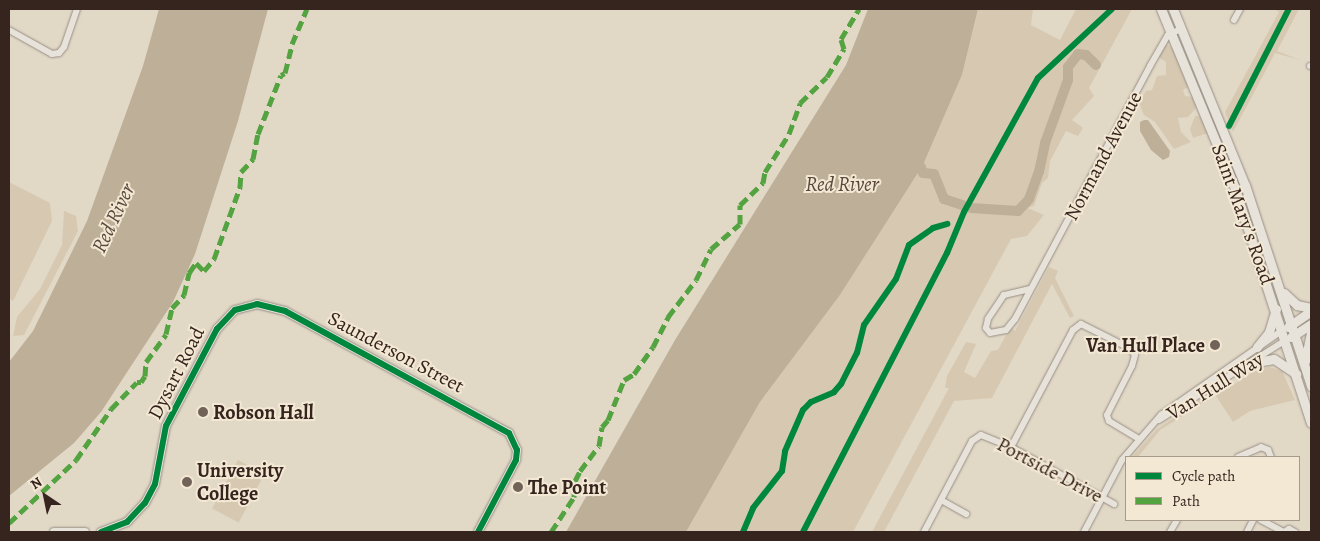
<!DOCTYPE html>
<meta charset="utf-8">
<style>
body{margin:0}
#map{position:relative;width:1320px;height:541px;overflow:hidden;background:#e2d8c6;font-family:Alegreya,serif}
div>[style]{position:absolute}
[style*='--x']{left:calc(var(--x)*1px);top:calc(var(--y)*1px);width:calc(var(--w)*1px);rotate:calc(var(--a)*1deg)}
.green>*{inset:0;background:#d7c9b1;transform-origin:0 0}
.water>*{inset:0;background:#beaf99}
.river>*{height:10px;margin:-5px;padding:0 5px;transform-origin:5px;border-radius:5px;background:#beaf99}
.roads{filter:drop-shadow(0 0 1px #978f85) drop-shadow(0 0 1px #978f85)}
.minor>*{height:6px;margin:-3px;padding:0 3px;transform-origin:3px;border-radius:3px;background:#e8e3da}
.tertiary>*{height:8px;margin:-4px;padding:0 4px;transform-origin:4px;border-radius:4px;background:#e8e3da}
.secondary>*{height:9px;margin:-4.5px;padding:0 4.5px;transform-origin:4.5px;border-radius:4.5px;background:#e8e3da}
.quiet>*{height:5px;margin-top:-2.5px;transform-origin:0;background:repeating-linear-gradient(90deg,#53a341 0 10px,transparent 0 15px)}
.cycleway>*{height:6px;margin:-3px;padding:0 3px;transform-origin:3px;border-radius:3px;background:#00873e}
.dots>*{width:14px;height:14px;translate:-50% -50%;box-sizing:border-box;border:2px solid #f3e8d3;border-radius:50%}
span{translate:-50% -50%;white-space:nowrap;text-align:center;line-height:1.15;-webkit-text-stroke:4px #f3e8d3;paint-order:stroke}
.street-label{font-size:20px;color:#36241e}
.poi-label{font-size:20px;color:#36241e;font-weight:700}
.right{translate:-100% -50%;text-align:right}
.left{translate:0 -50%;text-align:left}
.water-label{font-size:21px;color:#5a483d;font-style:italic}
.frame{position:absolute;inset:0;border:10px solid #36241e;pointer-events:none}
.legend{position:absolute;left:1125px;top:456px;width:175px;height:65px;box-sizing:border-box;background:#f3e8d3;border:1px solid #a79a8b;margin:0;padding:6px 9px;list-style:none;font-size:15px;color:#36241e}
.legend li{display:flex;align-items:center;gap:10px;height:25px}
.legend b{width:25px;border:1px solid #a79a8b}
.north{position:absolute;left:20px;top:471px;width:50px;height:50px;-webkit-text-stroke:4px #f3e8d3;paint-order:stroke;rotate:326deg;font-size:14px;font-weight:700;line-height:20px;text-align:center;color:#36241e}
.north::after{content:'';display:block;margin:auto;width:18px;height:22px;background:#36241e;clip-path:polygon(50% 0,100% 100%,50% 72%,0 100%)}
</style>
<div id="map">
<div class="green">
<div style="clip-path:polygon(978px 9px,1033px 9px,1031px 25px,1060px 40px,1076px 9px,1132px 9px,1089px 88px,1094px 96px,1072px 120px,1083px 128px,1078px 136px,1066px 131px,1050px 161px,1048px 178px,1042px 183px,1034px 206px,1028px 208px,1044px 215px,1027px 236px,1011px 239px,853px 532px,686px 532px,760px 402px,840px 295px,923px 165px,962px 75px)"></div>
<div style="clip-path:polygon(1274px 9px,1299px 9px,1277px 51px,1300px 60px,1275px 53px,1233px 132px,1225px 112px,1279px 12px)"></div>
<div style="clip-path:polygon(1166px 44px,1174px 49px,1188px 87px,1183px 90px,1185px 96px,1193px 97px,1197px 107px,1188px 117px,1178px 118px,1181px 132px,1191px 142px,1174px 149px,1155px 122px,1144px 115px,1139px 103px,1146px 91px,1152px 90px,1157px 76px,1166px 75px,1166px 62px,1158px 57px)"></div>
<div style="clip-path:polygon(1195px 116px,1200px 116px,1208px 133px,1193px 138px,1190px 129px)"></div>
<div style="clip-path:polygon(9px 182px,50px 203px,52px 221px,13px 301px,9px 298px)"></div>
<div style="clip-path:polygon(64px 211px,76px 216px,78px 231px,24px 335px,13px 336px,17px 317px,40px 289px,62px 245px)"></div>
<div style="clip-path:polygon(1049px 267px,1058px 271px,1055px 278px,1074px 316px,1070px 318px,1052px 284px,992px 398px,954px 401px,884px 532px,872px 532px,949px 388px,945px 388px,947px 376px,966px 342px,976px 344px,964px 372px,975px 378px,991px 351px,998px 350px,1007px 333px,1001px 329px,1007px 325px,1015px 331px)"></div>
<div style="clip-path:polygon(1269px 367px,1282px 371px,1295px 400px,1250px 411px,1233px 422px,1216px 396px,1253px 372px)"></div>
<div style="clip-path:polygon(1205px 397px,1200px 405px,1160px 430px,1138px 457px,1132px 457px,1157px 429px)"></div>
<div style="left:238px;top:460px;width:30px;height:55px;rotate:28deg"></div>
</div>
<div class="water">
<div style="clip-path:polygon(159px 9px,268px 9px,238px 121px,195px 254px,173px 302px,101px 412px,74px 443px,9px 496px,9px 362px,33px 331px,87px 221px,143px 66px)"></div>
<div style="clip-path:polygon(868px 9px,978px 9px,962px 75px,923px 165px,840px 295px,760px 402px,686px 532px,566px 532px,675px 340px,846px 65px)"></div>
<div style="clip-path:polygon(1144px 120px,1148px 120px,1170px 151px,1169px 157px,1163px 160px,1151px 150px,1140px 131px,1140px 122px)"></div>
</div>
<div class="river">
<div style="--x:921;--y:167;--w:6;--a:72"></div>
<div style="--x:923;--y:173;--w:11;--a:5"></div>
<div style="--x:934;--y:174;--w:27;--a:68"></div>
<div style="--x:944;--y:199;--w:20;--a:18"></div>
<div style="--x:971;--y:208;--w:47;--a:3.7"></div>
<div style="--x:1018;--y:211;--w:16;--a:-47"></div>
<div style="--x:1029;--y:199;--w:29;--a:-70"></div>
<div style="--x:1039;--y:172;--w:30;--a:-78"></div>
<div style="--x:1045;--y:143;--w:67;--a:-69.9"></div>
<div style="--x:1068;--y:80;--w:13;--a:-90"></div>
<div style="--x:1068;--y:67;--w:16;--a:-52"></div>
<div style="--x:1078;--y:54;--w:8;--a:7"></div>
<div style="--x:1086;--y:55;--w:14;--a:45"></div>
</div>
<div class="roads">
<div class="minor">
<div style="--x:1234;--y:20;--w:13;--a:-61"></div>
<div style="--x:9;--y:30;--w:49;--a:29.2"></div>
<div style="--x:52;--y:54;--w:7;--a:-8"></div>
<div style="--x:59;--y:53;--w:8;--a:-50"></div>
<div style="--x:64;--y:47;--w:40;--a:-71.1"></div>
<div style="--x:1310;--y:66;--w:1;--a:0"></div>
<div style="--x:1030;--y:289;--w:27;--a:167"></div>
<div style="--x:1004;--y:295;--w:29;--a:124"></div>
<div style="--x:988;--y:319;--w:9;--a:103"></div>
<div style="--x:986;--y:328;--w:6;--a:51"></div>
<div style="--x:990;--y:333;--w:16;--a:-11"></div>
<div style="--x:1006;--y:330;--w:14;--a:-51"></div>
<div style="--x:1015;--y:319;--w:287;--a:-61.9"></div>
<div style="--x:1150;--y:66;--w:36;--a:-60"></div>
<div style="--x:1168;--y:35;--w:14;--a:-25"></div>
<div style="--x:1159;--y:420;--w:150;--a:-32.2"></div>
<div style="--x:1011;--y:447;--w:132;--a:-62.1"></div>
<div style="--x:1073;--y:330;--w:10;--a:-37"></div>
<div style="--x:1081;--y:324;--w:54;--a:26.6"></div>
<div style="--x:1129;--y:348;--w:9;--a:49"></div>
<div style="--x:1135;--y:355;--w:11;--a:105"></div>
<div style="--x:1132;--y:366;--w:55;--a:117"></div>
<div style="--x:1107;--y:415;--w:6;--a:72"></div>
<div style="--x:1109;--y:421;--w:35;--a:31"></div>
<div style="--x:1238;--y:457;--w:25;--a:-23"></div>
<div style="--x:1261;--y:447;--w:8;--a:23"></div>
<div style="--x:1268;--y:450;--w:8;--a:67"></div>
<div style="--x:941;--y:500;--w:29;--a:29"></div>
<div style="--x:1261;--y:520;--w:26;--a:28"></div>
<div style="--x:1284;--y:532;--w:6;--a:-31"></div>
<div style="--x:1289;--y:529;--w:7;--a:27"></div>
<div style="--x:924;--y:532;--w:103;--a:-62.2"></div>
<div style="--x:972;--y:441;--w:11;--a:-34"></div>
<div style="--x:981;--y:435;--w:32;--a:22"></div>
<div style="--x:1011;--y:447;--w:118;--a:29"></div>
<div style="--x:1084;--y:532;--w:81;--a:-62.2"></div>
<div style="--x:1122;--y:460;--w:60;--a:-49.1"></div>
<div style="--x:1161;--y:415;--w:149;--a:-34.9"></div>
<div style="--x:1170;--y:532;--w:14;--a:-60"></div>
<div style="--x:1247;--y:532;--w:13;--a:-63"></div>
</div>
<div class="tertiary">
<div style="--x:54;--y:532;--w:31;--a:0"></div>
<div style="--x:101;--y:532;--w:28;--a:-21"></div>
<div style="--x:127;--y:522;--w:26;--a:-47"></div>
<div style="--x:145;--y:503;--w:21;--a:-62"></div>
<div style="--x:155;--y:484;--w:59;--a:-79.3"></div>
<div style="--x:166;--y:426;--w:110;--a:-62.3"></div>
<div style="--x:217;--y:329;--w:26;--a:-47"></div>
<div style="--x:235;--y:310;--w:23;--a:-15"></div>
<div style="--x:257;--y:304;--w:29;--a:14"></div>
<div style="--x:285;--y:311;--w:255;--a:28.6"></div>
<div style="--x:509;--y:433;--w:19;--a:65"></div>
<div style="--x:517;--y:450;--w:10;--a:96"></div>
<div style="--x:516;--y:460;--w:81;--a:117.8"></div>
</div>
<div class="secondary">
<div style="--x:1161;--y:9;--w:191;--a:67.6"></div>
<div style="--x:1234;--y:186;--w:249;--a:72"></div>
<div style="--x:1173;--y:9;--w:190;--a:67.8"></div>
<div style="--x:1245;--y:185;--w:212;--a:71.8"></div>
<div style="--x:1284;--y:293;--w:18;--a:43"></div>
<div style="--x:1297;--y:305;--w:14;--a:12"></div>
<div style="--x:1288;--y:327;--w:28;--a:-35"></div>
<div style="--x:1291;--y:337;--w:24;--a:-33"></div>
<div style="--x:1257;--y:347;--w:19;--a:-51"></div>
<div style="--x:1269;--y:332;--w:24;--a:-73"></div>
<div style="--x:1305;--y:361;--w:30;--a:-78"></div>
<div style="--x:1251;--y:363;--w:23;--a:-10"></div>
<div style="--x:1274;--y:359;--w:27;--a:34"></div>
</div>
</div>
<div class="quiet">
<div style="--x:9;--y:523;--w:92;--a:-43.2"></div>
<div style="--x:76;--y:460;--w:62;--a:-55.5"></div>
<div style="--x:111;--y:409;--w:37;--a:-46"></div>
<div style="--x:137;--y:382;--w:4;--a:0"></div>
<div style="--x:141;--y:382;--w:7;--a:-56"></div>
<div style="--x:145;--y:376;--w:14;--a:-86"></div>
<div style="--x:146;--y:362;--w:34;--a:-54"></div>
<div style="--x:166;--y:334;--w:27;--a:-77"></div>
<div style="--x:172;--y:308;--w:18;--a:-47"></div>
<div style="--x:184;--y:295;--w:23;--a:-77"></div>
<div style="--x:189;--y:273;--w:12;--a:-55"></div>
<div style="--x:196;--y:263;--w:11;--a:45"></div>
<div style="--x:204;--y:271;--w:16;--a:-50"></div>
<div style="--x:214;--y:259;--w:77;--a:-70.1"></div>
<div style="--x:240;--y:187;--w:15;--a:-86"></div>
<div style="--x:241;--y:172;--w:18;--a:-47"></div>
<div style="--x:253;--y:159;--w:25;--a:-79"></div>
<div style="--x:258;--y:134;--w:63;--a:-68.7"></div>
<div style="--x:281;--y:75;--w:4;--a:-27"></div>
<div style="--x:285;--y:73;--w:30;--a:-76"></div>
<div style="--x:292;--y:44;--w:38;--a:-67"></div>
<div style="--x:551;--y:532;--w:42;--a:-56.7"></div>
<div style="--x:574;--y:497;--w:16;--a:-86"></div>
<div style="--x:575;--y:481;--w:11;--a:-63"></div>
<div style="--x:580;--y:471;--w:31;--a:-53"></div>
<div style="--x:599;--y:446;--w:19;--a:-81"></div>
<div style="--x:602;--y:427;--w:9;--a:-49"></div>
<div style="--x:608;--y:420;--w:43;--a:-68.2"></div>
<div style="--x:624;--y:380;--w:12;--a:-31"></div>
<div style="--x:634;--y:374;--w:33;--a:-55"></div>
<div style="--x:653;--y:347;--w:34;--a:-63"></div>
<div style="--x:668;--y:317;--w:46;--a:-52.9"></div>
<div style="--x:696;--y:280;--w:34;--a:-64"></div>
<div style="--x:711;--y:249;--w:38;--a:-41"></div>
<div style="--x:740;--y:224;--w:19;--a:-90"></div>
<div style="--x:740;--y:205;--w:32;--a:-44"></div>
<div style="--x:763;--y:183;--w:11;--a:-80"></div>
<div style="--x:765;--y:172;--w:45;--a:-57.7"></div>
<div style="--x:789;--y:134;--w:33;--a:-70"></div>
<div style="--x:800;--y:103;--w:37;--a:-44"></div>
<div style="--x:827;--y:77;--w:33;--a:-59"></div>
<div style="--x:844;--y:49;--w:10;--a:-107"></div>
<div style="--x:841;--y:39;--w:35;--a:-59"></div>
</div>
<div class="cycleway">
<div style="--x:1229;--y:126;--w:131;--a:-62.9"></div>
<div style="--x:101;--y:532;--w:28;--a:-21"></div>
<div style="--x:127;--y:522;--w:26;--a:-47"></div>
<div style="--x:145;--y:503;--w:21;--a:-62"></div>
<div style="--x:155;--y:484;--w:59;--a:-79.3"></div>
<div style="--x:166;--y:426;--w:110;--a:-62.3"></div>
<div style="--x:217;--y:329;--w:26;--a:-47"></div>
<div style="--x:235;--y:310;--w:23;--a:-15"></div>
<div style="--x:257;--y:304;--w:29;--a:14"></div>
<div style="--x:285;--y:311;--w:255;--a:28.6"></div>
<div style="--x:509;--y:433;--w:19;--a:65"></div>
<div style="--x:517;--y:450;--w:10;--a:96"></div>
<div style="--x:516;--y:460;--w:81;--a:117.8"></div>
<div style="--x:743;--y:532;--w:26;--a:-67"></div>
<div style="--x:753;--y:508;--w:47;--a:-51.9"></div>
<div style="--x:782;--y:471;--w:20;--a:-81"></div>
<div style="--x:785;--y:451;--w:45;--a:-66.3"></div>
<div style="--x:803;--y:410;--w:11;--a:-45"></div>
<div style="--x:811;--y:402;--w:25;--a:-23"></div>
<div style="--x:834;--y:392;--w:11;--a:-49"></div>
<div style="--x:841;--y:384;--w:35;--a:-63"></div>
<div style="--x:857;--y:353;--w:29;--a:-76"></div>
<div style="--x:864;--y:325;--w:56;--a:-55.2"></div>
<div style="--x:896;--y:279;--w:36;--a:-69"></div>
<div style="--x:909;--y:245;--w:29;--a:-35"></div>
<div style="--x:933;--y:228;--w:15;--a:-16"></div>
<div style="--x:803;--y:532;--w:314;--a:-62.7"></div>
<div style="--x:947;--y:253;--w:44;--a:-67.5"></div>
<div style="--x:964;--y:212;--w:153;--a:-61.1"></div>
<div style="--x:1038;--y:78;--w:101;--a:-43"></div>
</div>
<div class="dots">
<div style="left:1215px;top:345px;background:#726359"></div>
<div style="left:203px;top:412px;background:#726359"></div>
<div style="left:187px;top:482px;background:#726359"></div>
<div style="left:518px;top:487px;background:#726359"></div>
</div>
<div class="street-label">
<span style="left:1103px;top:156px;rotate:-62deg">Normand Avenue</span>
<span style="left:1243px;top:214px;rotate:70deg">Saint Mary’s Road</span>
<span style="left:396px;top:352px;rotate:28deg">Saunderson Street</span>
<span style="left:176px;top:373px;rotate:-63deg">Dysart Road</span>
<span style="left:1215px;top:386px;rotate:-32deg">Van Hull Way</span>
<span style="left:1050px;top:470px;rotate:28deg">Portside Drive</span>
</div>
<div class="poi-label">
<span class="right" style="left:1205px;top:345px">Van Hull Place</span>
<span class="left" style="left:213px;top:412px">Robson Hall</span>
<span class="left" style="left:197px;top:482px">University<br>College</span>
<span class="left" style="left:528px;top:487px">The Point</span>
</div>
<div class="water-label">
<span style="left:842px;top:184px">Red River</span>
<span style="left:113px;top:218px;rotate:-65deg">Red River</span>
</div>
<div class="frame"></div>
<ul class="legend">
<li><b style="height:6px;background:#00873e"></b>Cycle path</li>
<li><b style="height:6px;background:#53a341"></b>Path</li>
</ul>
<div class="north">N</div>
</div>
